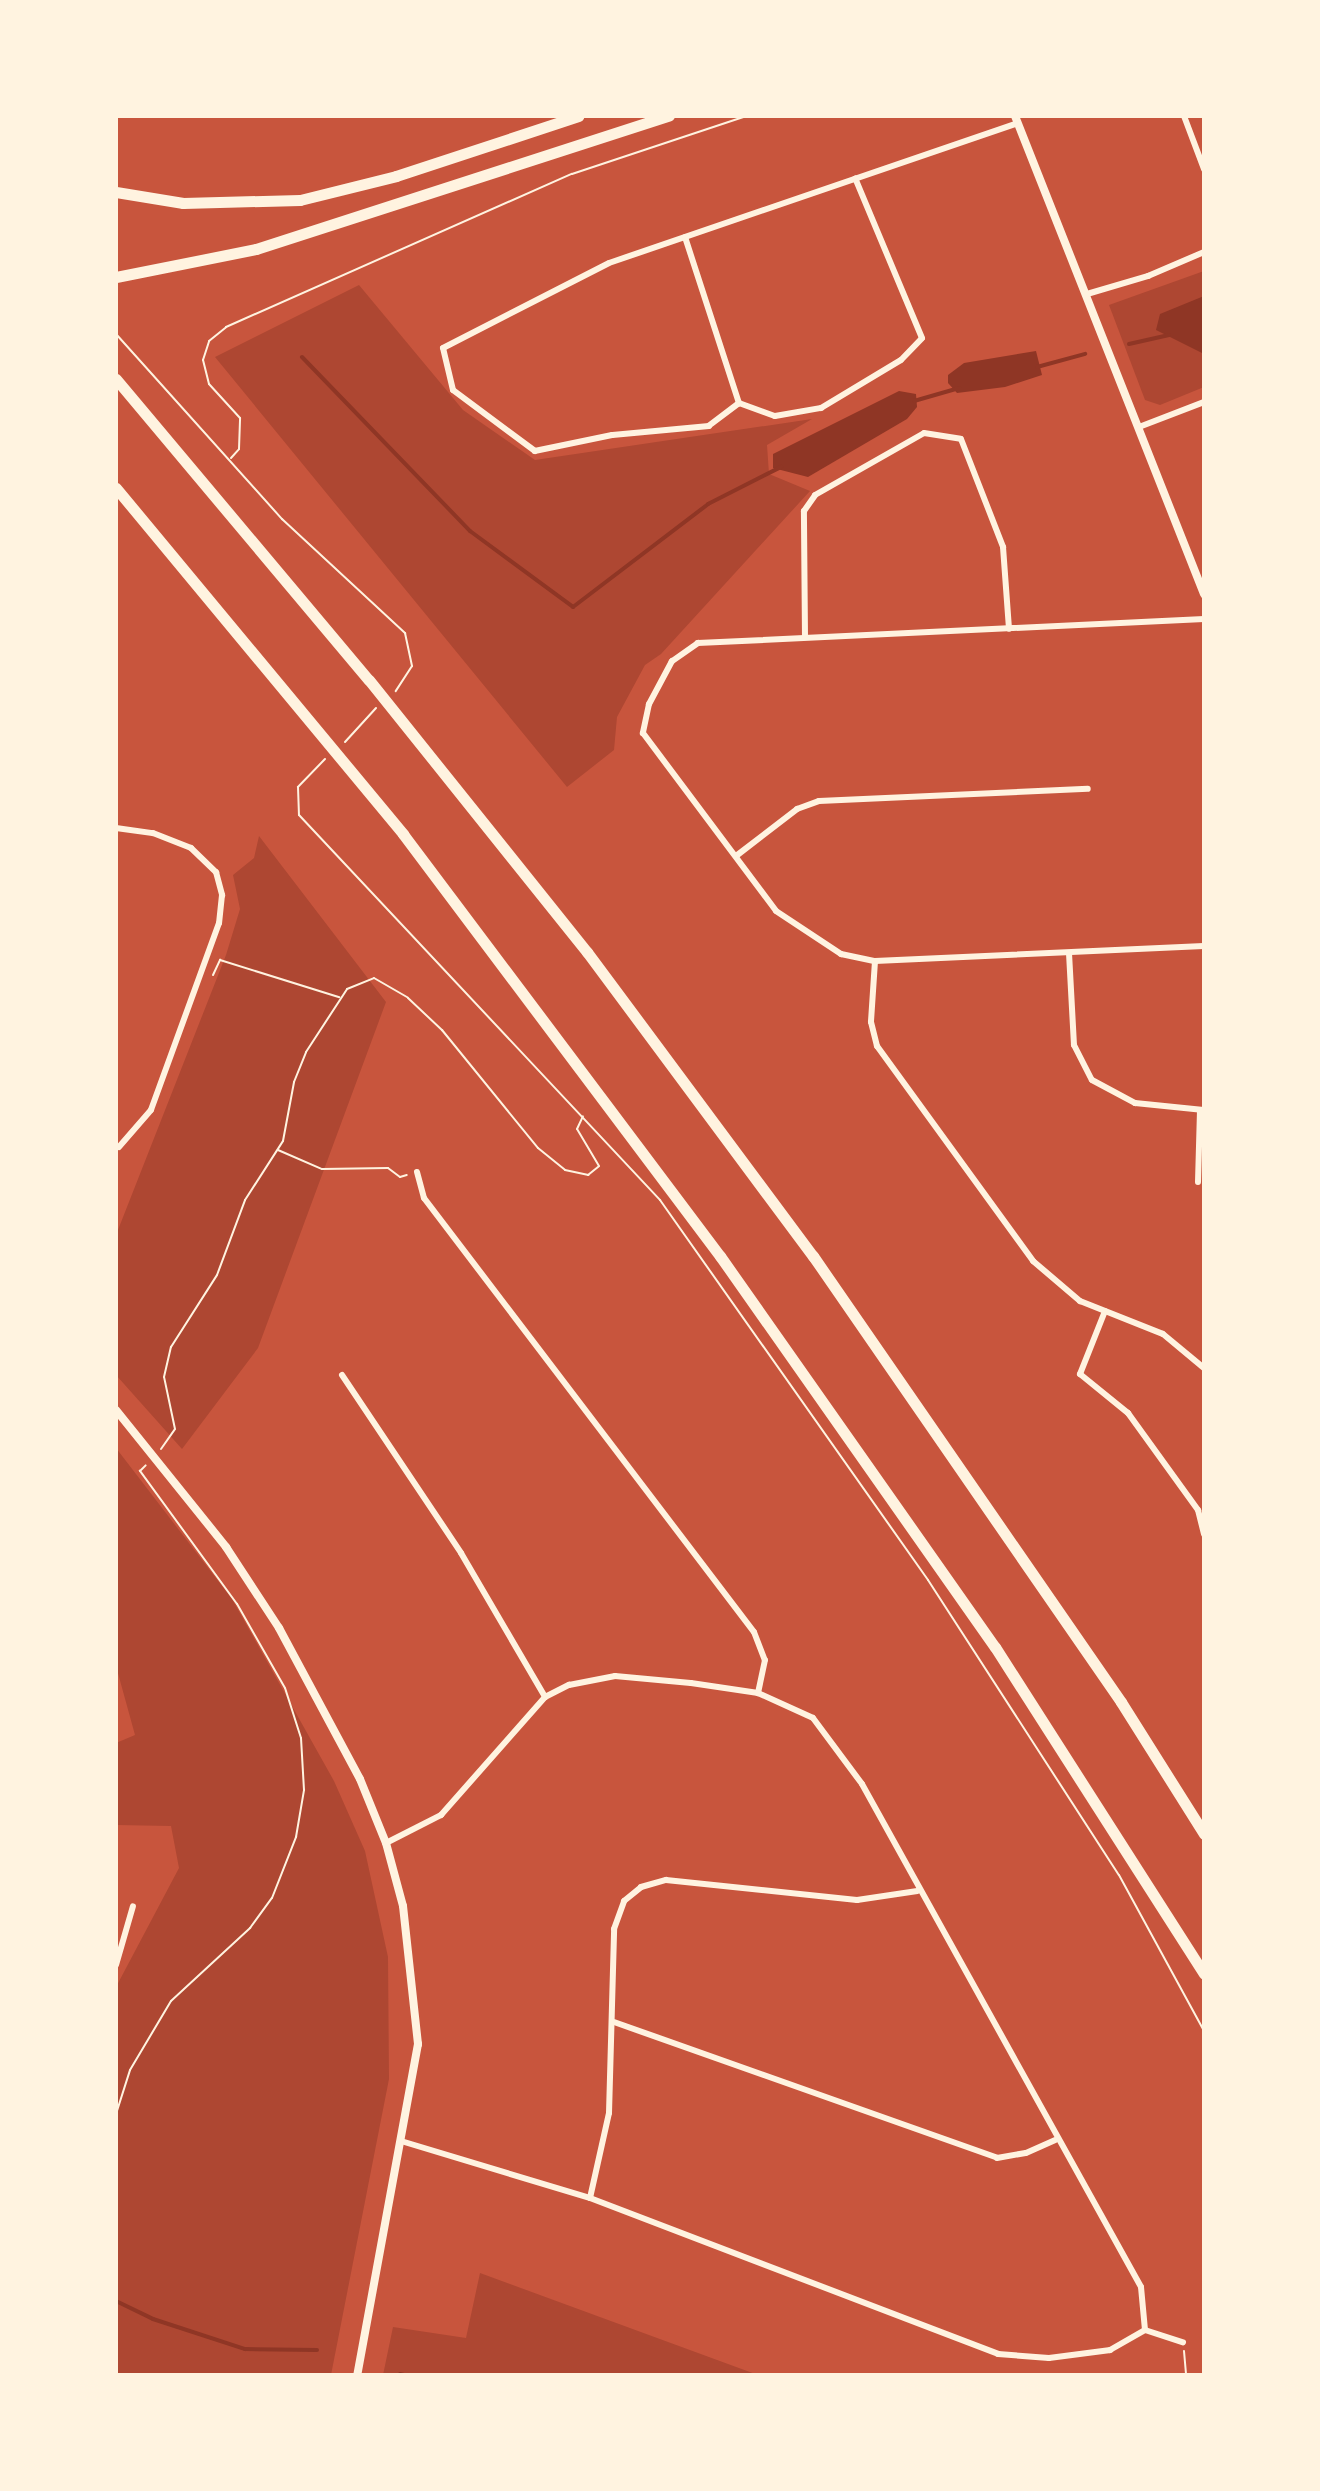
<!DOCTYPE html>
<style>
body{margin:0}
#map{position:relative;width:1320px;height:2491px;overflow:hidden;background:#c8553d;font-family:Signika,sans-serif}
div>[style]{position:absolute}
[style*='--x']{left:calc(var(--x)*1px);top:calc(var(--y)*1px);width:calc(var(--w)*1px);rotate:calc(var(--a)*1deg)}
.green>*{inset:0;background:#ae4732}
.water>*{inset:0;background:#8f3625}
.stream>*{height:4px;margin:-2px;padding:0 2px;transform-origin:2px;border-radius:2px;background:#8f3625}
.path>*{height:2px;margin:-1px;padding:0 1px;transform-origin:1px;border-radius:1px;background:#fff3e0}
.minor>*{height:6px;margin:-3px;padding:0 3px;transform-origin:3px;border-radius:3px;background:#fff3e0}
.tertiary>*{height:8px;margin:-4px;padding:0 4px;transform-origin:4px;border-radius:4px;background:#fff3e0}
.motorway>*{height:11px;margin:-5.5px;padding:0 5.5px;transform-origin:5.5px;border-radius:5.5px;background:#fff3e0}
span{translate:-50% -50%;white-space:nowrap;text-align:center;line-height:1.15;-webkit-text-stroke:6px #fff3e0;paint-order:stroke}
.frame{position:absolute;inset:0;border:118px solid #fff3e0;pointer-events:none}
</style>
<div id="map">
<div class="green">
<div style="clip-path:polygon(1204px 271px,1204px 387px,1160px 405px,1145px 400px,1109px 305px)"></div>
<div style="clip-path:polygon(359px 285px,463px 410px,535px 460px,812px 419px,767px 445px,769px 474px,810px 491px,661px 654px,645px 665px,617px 717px,614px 750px,567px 787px,215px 357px)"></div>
<div style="clip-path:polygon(259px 836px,386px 1002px,258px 1348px,182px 1449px,116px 1375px,116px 1235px,226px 955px,240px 909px,233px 875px,254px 858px)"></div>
<div style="clip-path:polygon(116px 1448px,232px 1599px,334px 1781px,365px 1851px,388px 1957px,389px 2079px,331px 2375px,116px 2375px,116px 1987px,179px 1868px,171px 1826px,116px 1825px,116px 1743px,135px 1735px,116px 1666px)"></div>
<div style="clip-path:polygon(480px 2273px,758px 2375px,383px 2375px,393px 2327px,466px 2338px)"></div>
</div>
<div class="water">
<div style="clip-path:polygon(1204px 296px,1204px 354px,1156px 330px,1160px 314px)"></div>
<div style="clip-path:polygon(1036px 351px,1042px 375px,1005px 387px,957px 393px,948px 383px,948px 375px,964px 363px)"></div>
<div style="clip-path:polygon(899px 391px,916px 394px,917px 407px,907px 419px,808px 477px,773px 468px,773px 454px)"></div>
</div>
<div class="stream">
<div style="--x:1129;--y:344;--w:41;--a:-12.7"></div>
<div style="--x:302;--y:357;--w:242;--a:46"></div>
<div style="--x:470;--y:531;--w:128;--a:36.4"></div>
<div style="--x:573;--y:607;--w:170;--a:-37.3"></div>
<div style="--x:708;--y:504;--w:82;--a:-26.9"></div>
<div style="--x:1037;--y:367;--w:50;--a:-15.2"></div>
<div style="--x:914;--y:401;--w:47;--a:-16.1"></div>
<div style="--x:116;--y:2301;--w:41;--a:25.9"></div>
<div style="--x:153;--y:2319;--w:97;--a:18.1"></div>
<div style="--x:245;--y:2349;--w:72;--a:0.8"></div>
<div style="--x:400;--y:2374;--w:4;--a:14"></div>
</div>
<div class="path">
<div style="--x:116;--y:334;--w:249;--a:48.1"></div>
<div style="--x:282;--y:519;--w:168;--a:42.8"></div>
<div style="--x:405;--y:633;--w:34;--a:78"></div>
<div style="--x:412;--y:666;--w:30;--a:123"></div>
<div style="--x:231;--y:458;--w:12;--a:-48"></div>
<div style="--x:239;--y:449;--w:31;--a:-88"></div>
<div style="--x:240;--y:418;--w:46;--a:-132.4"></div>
<div style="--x:209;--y:384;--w:25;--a:-104"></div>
<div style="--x:203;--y:360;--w:20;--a:-72"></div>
<div style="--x:209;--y:341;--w:22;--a:-39"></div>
<div style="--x:226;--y:327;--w:378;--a:-23.9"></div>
<div style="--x:572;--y:174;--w:183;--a:-18.4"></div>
<div style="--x:345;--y:742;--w:46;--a:-47.6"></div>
<div style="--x:325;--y:759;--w:39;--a:134"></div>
<div style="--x:298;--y:787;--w:28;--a:88"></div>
<div style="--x:299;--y:815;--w:528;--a:46.84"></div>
<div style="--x:660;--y:1200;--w:465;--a:54.8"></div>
<div style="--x:928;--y:1580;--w:351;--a:57.1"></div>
<div style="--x:1119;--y:1875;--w:178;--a:61.4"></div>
<div style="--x:213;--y:975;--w:17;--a:-65"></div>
<div style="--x:220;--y:960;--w:125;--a:17.3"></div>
<div style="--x:278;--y:1150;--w:48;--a:23.4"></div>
<div style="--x:322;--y:1169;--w:66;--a:-0.9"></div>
<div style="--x:388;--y:1168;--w:15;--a:37"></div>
<div style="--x:400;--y:1177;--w:7;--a:-16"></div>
<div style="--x:161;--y:1449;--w:24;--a:-55"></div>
<div style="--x:175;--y:1429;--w:53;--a:-101.9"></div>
<div style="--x:164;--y:1377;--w:31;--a:-77"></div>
<div style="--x:171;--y:1347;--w:85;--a:-57.4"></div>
<div style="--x:217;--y:1275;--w:80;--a:-69.5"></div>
<div style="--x:245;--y:1200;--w:70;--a:-57.2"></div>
<div style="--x:283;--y:1141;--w:60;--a:-79.4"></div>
<div style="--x:294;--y:1082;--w:32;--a:-68"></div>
<div style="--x:306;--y:1052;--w:75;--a:-56.9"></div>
<div style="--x:347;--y:989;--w:29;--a:-22"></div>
<div style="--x:374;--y:978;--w:39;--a:30"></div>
<div style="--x:408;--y:998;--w:47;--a:43.3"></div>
<div style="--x:442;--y:1030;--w:152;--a:50.9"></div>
<div style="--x:538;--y:1148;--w:35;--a:39"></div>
<div style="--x:565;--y:1170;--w:24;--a:12"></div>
<div style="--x:588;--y:1175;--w:14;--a:-39"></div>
<div style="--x:599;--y:1166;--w:43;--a:-120.7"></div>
<div style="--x:577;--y:1129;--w:14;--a:-65"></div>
<div style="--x:116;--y:2114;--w:46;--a:-72.3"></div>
<div style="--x:130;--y:2070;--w:80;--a:-59.3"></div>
<div style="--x:171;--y:2001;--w:108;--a:-42.7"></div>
<div style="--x:250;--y:1928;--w:37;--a:-54"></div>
<div style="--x:272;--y:1898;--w:66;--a:-68.5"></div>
<div style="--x:296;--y:1837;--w:48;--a:-80.3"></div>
<div style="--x:304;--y:1790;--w:52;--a:-93.3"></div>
<div style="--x:301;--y:1738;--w:52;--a:-107.7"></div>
<div style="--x:285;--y:1688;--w:97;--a:-119.7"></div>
<div style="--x:237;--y:1604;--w:165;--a:-126.1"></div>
<div style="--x:140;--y:1471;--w:8;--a:-45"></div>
<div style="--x:1184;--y:2351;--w:24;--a:85"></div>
</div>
<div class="minor">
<div style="--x:1184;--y:116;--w:57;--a:69.3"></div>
<div style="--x:685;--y:237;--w:175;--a:72"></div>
<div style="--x:1087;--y:294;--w:64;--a:-16.4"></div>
<div style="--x:1148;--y:276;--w:61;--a:-23.2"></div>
<div style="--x:739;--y:403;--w:38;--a:143"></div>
<div style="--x:709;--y:426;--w:97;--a:174.7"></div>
<div style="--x:612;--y:435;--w:79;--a:168.3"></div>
<div style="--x:535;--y:451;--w:102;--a:-143.4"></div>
<div style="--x:453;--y:390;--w:43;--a:-103.4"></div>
<div style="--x:443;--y:348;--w:186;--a:-27.1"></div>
<div style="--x:609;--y:263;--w:432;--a:-18.9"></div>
<div style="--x:739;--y:403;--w:38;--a:20"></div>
<div style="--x:775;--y:416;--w:47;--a:-9.9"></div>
<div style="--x:821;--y:408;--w:93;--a:-31"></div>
<div style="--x:901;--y:360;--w:30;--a:-46"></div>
<div style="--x:922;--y:338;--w:173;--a:-112.7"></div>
<div style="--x:1139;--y:427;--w:70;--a:-21"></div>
<div style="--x:1204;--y:619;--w:507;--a:177.28"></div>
<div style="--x:698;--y:643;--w:32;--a:145"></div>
<div style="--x:672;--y:661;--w:49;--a:118.1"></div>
<div style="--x:649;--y:704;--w:30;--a:102"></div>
<div style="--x:643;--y:733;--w:222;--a:53.2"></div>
<div style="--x:776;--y:911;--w:78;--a:33.5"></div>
<div style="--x:841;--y:954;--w:35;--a:12"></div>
<div style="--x:875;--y:961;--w:329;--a:-2.6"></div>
<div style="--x:805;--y:637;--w:126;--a:-90.5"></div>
<div style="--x:804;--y:511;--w:19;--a:-55"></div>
<div style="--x:815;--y:495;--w:125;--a:-29.6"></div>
<div style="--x:924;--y:433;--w:37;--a:9"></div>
<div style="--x:961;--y:439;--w:116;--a:68.7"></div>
<div style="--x:1003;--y:547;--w:82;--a:85.8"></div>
<div style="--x:116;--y:828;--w:37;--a:8"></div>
<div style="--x:153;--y:833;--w:41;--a:21.5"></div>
<div style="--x:191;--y:848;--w:35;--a:44"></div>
<div style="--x:216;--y:872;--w:24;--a:75"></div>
<div style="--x:222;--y:895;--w:28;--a:96"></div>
<div style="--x:219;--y:923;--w:199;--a:110"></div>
<div style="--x:151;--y:1110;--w:49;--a:130.9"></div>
<div style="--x:736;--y:856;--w:77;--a:-37.6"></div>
<div style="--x:797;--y:809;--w:23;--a:-20"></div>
<div style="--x:819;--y:801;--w:269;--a:-2.6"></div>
<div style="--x:1069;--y:953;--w:92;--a:86.9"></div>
<div style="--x:1074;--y:1045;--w:39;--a:63"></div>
<div style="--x:1092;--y:1080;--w:49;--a:28.1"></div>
<div style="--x:1135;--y:1103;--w:69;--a:5.8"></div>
<div style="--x:875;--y:961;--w:61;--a:93.8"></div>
<div style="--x:871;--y:1022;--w:25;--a:76"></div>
<div style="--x:877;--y:1046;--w:266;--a:54"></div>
<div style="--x:1033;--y:1261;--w:62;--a:40.4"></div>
<div style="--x:1080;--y:1301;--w:89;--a:21.7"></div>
<div style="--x:1163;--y:1334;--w:53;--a:39.7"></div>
<div style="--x:417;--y:1172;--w:27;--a:75"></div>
<div style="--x:424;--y:1198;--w:545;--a:52.75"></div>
<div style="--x:754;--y:1632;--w:30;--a:69"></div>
<div style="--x:765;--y:1660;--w:34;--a:102"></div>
<div style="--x:1198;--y:1182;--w:72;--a:-88.4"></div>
<div style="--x:1105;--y:1311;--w:68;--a:111.6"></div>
<div style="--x:1080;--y:1374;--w:62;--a:39.1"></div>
<div style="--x:1128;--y:1413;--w:120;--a:54.2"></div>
<div style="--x:1198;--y:1510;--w:25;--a:76"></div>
<div style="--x:342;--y:1375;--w:214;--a:56.2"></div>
<div style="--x:461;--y:1553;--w:167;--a:59.7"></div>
<div style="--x:386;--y:1843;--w:62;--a:-27"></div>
<div style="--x:441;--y:1815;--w:157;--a:-48.6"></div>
<div style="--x:545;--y:1697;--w:27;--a:-27"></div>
<div style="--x:569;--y:1685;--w:47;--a:-11.1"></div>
<div style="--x:615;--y:1676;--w:76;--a:5.3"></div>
<div style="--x:691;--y:1683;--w:68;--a:8.5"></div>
<div style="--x:758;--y:1693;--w:60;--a:24.4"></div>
<div style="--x:813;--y:1718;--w:82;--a:53.4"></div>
<div style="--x:862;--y:1784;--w:575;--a:60.98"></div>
<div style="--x:1141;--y:2287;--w:43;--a:84.7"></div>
<div style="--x:116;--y:1965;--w:61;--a:-73.9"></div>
<div style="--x:614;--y:2022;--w:406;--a:19.5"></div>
<div style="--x:997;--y:2158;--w:29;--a:-10"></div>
<div style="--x:1026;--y:2153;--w:32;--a:-24"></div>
<div style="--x:401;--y:2141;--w:197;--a:16.8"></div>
<div style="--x:590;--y:2198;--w:437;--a:20.9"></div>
<div style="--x:998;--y:2354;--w:51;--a:4.5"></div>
<div style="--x:1049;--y:2358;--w:62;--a:-7.5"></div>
<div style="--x:1110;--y:2350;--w:40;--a:-29.7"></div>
<div style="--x:590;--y:2198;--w:87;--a:-77.4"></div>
<div style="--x:609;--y:2113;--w:184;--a:-88.4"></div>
<div style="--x:614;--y:1929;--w:30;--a:-70"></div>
<div style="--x:624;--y:1901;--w:22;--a:-39"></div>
<div style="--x:641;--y:1887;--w:26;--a:-16"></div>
<div style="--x:666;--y:1880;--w:192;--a:6"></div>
<div style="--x:857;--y:1900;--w:61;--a:-8.5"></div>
<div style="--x:1145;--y:2330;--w:40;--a:18"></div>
</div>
<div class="tertiary">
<div style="--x:1015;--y:116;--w:514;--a:68.43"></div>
<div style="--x:116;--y:1410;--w:176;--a:51.2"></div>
<div style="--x:226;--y:1547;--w:97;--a:56.8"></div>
<div style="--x:279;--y:1628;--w:171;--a:61.8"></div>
<div style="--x:360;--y:1779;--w:69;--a:67.9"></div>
<div style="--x:386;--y:1843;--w:65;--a:74.9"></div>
<div style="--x:403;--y:1906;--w:139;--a:83.8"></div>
<div style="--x:418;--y:2044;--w:337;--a:100.4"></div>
</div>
<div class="motorway">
<div style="--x:116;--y:192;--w:68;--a:9.3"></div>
<div style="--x:183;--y:203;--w:117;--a:-1.5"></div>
<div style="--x:300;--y:200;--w:99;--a:-14"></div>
<div style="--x:396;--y:176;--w:192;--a:-18.2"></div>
<div style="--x:116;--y:277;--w:143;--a:-11.3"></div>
<div style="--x:256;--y:249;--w:434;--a:-17.9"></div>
<div style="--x:116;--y:379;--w:393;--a:50"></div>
<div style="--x:369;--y:680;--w:349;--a:51.3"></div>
<div style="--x:587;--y:952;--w:379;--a:53.4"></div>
<div style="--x:813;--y:1256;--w:542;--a:55.37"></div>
<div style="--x:1121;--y:1702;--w:156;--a:57.8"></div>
<div style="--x:116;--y:488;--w:450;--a:50.3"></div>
<div style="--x:403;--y:834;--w:528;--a:53.09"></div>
<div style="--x:720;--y:1256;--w:478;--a:54.9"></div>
<div style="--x:995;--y:1647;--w:388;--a:57.4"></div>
</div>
<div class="frame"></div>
</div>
